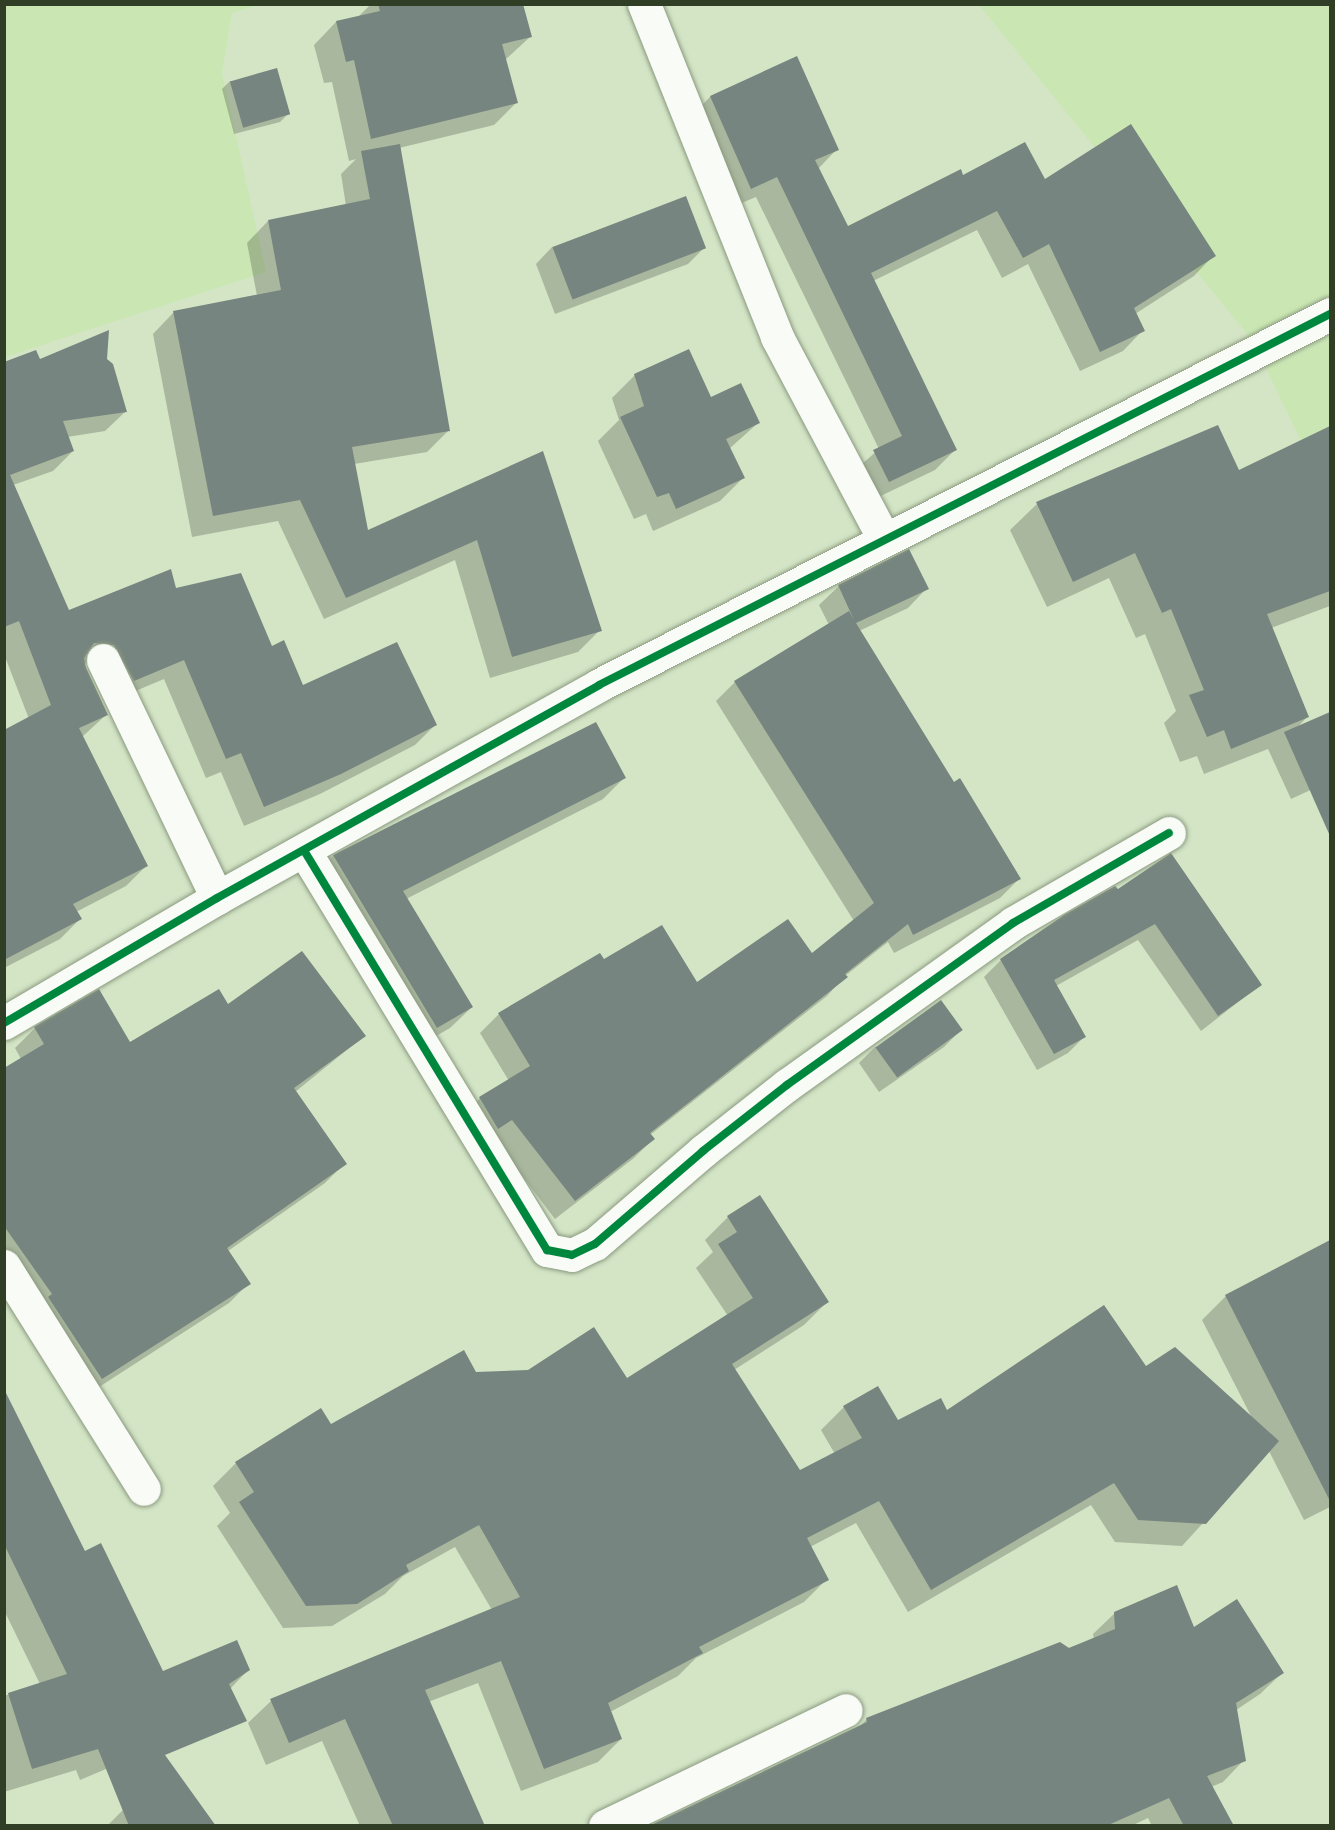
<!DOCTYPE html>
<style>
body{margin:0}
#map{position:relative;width:1335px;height:1830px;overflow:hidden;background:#d3e5c5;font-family:"Roboto Condensed",sans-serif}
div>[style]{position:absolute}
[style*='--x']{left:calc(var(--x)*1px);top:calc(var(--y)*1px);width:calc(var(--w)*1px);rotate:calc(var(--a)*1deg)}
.built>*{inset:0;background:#cae7b3}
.shadow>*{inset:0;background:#0003}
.building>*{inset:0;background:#76857f;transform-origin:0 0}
.roads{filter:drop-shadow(0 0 2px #8b9980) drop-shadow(0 0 2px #8b9980)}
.minor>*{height:33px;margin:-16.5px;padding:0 16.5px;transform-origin:16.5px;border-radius:16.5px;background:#f8fbf6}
.cycleway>*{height:8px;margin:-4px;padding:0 4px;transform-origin:4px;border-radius:4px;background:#00873e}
span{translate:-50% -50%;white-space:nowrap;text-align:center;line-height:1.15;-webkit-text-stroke:6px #e2fece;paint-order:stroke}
.frame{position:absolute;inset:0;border:6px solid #303e26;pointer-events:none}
</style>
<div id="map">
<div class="built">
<div style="clip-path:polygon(4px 5px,258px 5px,232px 13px,222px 73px,266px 272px,5px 357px)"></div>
<div style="clip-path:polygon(979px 5px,1330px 5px,1330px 500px,1252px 340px)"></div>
</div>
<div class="shadow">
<div style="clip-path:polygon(371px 4px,522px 4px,530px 37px,505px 60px,516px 103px,494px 125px,399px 148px,449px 430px,427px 452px,354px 464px,367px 532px,542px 453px,600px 630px,578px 652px,490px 678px,455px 560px,324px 619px,278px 521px,192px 537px,153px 334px,174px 312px,257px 296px,247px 243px,268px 221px,346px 206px,341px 174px,356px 159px,349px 161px,332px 82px,324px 83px,314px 45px,336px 22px,358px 17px)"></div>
<div style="clip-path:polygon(796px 58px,837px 149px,818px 169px,847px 228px,963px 177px,1044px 181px,1214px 255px,1194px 276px,1135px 314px,1143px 330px,1123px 351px,1080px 371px,1028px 264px,1002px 278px,977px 230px,873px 281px,955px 450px,935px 470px,868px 502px,853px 472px,879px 449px,756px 197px,730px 208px,690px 117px,710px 97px)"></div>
<div style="clip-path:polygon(230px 81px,288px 114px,280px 122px,234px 134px,222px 89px)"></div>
<div style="clip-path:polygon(685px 198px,704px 248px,688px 264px,555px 314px,536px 264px,552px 247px)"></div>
<div style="clip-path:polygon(106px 360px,125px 412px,105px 431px,67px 437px,73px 451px,53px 471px,13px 485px,68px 612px,175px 590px,272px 648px,302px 687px,435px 725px,415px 745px,320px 794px,244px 826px,221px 772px,206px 778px,164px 679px,114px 700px,94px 664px,84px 663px,107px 714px,82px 737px,146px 866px,126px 886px,76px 912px,80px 919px,60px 939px,4px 968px,4px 732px,29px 719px,4px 654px,4px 364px)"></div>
<div style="clip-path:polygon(635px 375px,758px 423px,729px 449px,743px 478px,720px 501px,653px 531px,646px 514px,634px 519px,598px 441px,619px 420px,612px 398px)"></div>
<div style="clip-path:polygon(1217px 427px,1238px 472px,1330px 428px,1330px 606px,1271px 628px,1307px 717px,1296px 729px,1330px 713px,1330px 781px,1291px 799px,1268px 749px,1204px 774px,1197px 756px,1180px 762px,1164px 723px,1176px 711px,1145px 634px,1136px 638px,1109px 578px,1047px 607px,1010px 530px,1037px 504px)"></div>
<div style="clip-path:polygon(839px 586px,927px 588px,908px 608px,859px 631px,953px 784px,1019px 879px,1000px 898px,894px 953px,888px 942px,845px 976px,827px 996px,650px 1135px,653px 1139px,634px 1158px,555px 1219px,493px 1138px,461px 1118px,480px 1098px,509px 1081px,480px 1033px,499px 1014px,604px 961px,696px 985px,812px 955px,854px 921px,716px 701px,735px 682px,829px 625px,819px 605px)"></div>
<div style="clip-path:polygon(596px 724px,624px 778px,603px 799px,406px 899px,472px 1007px,450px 1028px,415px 1048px,312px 877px,333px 856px)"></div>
<div style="clip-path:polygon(1117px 891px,1260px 985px,1201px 1031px,1138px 940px,1056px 986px,1084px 1037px,1068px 1053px,1037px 1070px,984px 977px,1001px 960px)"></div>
<div style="clip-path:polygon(228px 1007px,364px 1036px,295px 1092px,345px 1163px,325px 1183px,228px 1251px,249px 1283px,229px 1303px,82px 1398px,4px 1274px,4px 1070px,21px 1059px,15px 1048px,35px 1028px,130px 1044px)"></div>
<div style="clip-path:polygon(961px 1030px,944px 1047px,879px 1092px,859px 1063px,875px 1047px)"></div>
<div style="clip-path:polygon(728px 1217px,827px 1302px,804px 1325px,734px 1370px,800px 1472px,835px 1454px,821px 1430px,844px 1407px,897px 1422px,1145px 1368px,1252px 1418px,1202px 1320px,1226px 1296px,1330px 1242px,1330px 1507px,1304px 1520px,1269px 1451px,1182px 1546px,1115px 1542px,1091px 1505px,908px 1612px,856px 1523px,810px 1547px,827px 1579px,804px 1602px,696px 1658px,678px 1676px,610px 1712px,621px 1739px,598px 1762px,521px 1791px,478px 1683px,428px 1702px,483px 1826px,360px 1826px,322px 1741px,266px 1765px,248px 1723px,271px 1701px,492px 1610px,455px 1547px,403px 1576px,385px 1594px,332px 1626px,283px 1628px,217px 1526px,230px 1513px,213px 1486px,236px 1463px,476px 1373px,626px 1380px,728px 1316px,696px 1268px,713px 1252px,705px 1240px)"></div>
<div style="clip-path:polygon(4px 1396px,85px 1553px,162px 1673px,248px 1670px,230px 1689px,214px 1723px,80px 1780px,76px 1770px,4px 1792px,4px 1696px,40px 1684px,4px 1610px)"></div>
<div style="clip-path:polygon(1115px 1613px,1193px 1629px,1282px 1673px,1260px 1694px,1236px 1710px,1244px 1760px,1223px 1782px,1211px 1787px,1223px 1826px,1152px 1826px,1148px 1818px,1131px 1826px,662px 1826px,858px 1728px,867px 1719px,1094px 1639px,1093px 1634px)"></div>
<div style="clip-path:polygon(123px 1810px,214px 1826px,107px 1826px)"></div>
</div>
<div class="building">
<div style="clip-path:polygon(378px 4px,523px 4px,532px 37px,502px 44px,518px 103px,371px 139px,354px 60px,346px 62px,336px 21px,380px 11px)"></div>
<div style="clip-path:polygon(797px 56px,839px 150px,815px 160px,848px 226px,961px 169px,963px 175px,1025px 142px,1045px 179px,1131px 124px,1216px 256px,1134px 308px,1145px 331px,1100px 352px,1049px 244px,1023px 258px,997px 211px,871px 273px,957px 450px,889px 482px,873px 450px,902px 436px,777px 177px,751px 189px,710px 96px)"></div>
<div style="left:277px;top:68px;width:48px;height:49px;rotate:74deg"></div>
<div style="clip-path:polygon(400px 144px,450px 431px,352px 447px,368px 530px,543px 451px,602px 631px,512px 657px,477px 540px,346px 598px,300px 500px,213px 516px,173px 311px,281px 290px,268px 220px,370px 199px,361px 151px)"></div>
<div style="left:686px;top:196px;width:56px;height:143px;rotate:69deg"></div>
<div style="clip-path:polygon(109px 330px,107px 359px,113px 364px,127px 412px,63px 421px,74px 451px,10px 475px,69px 610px,171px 569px,176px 588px,241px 573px,272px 646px,284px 640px,303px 685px,397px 642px,437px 725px,341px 774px,264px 807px,241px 753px,226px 759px,184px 660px,134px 681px,114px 645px,94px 643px,84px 658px,86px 668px,108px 715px,79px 728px,148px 866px,73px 904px,82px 919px,4px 960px,4px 730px,51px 705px,19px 621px,4px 627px,4px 362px,36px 350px,40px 359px)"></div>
<div style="clip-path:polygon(689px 349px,711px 397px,741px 383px,760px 423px,726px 439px,745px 478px,676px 509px,669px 493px,657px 497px,620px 417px,644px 406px,634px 374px)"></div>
<div style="clip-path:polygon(1218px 425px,1239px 470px,1330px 426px,1330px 591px,1267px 614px,1309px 717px,1231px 749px,1224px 730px,1207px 737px,1189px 695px,1204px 690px,1171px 609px,1162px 613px,1135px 553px,1073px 582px,1036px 502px)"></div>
<div style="clip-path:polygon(909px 549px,929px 589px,856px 623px,954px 782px,960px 778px,1021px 879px,913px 935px,908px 924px,845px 974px,848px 977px,650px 1133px,655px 1139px,575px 1201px,512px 1120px,498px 1129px,479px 1097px,530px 1066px,498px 1013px,600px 953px,604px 959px,662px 925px,697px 982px,788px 919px,812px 953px,874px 903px,734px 681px,849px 611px,854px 620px,838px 585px)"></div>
<div style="clip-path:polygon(1330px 712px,1330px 836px,1284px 732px)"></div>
<div style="clip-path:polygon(596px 722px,626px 778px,403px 891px,473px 1007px,437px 1028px,333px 855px)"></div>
<div style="clip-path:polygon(1171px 853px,1262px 985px,1218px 1016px,1155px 924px,1054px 980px,1086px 1037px,1054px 1054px,1000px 959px,1064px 915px,1115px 886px,1118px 889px)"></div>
<div style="clip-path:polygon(302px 951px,366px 1036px,294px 1088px,347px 1164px,227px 1248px,251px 1284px,102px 1379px,48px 1297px,52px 1294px,4px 1226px,4px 1068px,44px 1044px,34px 1027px,99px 989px,130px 1042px,219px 989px,228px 1004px)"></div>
<div style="left:941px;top:1000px;width:37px;height:81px;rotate:54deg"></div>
<div style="clip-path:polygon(760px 1195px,829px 1302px,732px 1364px,800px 1470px,862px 1438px,843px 1406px,878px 1386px,898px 1420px,941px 1398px,947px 1410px,1104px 1305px,1146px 1366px,1175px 1347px,1279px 1441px,1206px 1524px,1138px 1520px,1114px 1483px,931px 1590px,879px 1501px,807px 1538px,829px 1580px,699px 1647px,703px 1653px,608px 1703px,622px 1739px,544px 1769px,501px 1661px,425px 1690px,485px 1826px,393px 1826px,345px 1719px,289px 1743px,270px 1699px,520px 1597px,479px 1525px,406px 1565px,409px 1571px,357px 1604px,306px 1606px,239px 1502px,254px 1492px,235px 1462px,321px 1408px,331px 1424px,464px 1350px,476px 1372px,528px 1370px,594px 1327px,627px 1378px,753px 1298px,718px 1244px,737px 1232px,727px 1216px)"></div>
<div style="clip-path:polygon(1330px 1240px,1330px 1501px,1225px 1295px)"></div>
<div style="clip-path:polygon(4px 1389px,85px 1551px,101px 1543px,163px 1671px,237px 1640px,250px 1670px,229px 1684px,247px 1721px,165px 1755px,216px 1826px,129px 1826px,98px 1749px,32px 1769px,8px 1693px,67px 1674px,4px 1544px)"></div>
<div style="clip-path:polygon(1177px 1585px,1194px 1627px,1237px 1599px,1284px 1673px,1236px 1703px,1246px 1761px,1207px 1776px,1234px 1826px,1184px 1826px,1169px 1798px,1106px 1826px,649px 1826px,867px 1722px,866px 1718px,1060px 1642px,1069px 1648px,1115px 1629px,1114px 1612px)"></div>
</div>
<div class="roads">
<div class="minor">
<div style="--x:644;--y:4;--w:359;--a:68.2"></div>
<div style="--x:777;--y:337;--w:226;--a:62.1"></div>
<div style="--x:103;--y:660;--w:264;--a:64.4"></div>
<div style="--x:305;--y:852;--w:466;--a:58.7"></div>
<div style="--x:547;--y:1250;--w:25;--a:11"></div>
<div style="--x:572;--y:1255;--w:25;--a:-26"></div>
<div style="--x:595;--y:1244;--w:143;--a:-40.7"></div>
<div style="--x:703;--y:1151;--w:107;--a:-38.2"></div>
<div style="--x:787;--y:1085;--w:278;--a:-35.6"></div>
<div style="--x:1013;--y:923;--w:180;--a:-30"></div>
<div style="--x:4;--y:1023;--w:247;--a:-30.4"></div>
<div style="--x:217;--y:898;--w:437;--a:-29.1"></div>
<div style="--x:599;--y:685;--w:820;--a:-26.91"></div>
<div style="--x:4;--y:1266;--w:263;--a:57.9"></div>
<div style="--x:605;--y:1826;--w:267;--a:-25.7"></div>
</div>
</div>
<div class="cycleway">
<div style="--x:305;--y:852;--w:466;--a:58.7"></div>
<div style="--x:547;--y:1250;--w:25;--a:11"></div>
<div style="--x:572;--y:1255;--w:25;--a:-26"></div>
<div style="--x:595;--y:1244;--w:143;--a:-40.7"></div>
<div style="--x:703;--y:1151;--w:107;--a:-38.2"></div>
<div style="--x:787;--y:1085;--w:278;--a:-35.6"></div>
<div style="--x:1013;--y:923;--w:180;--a:-30"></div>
<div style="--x:4;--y:1023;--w:247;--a:-30.4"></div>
<div style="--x:217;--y:898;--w:437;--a:-29.1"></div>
<div style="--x:599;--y:685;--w:820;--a:-26.91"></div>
</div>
<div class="frame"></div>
</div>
